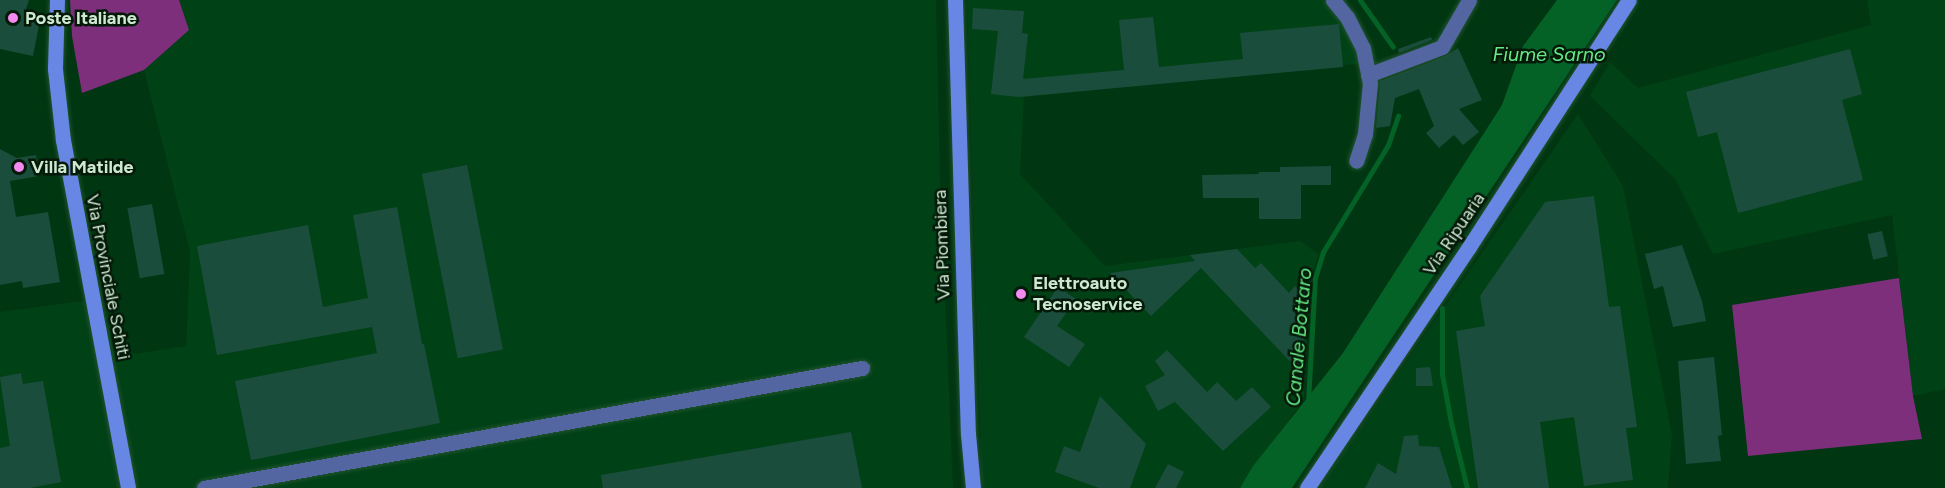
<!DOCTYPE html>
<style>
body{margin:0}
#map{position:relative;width:1945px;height:488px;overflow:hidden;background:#003611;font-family:Figtree,sans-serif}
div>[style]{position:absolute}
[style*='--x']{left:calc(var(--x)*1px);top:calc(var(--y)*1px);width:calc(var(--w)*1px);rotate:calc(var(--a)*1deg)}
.built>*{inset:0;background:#004116}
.green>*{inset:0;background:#7e2f7b}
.water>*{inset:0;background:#046227}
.stream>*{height:5px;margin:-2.5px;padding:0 2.5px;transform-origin:2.5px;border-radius:2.5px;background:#046227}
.building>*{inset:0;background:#1b4d3d;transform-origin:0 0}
.roads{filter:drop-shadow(0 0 2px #215330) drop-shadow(0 0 2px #215330)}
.street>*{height:15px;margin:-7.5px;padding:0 7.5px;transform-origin:7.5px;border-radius:7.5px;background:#5366a1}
.secondary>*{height:15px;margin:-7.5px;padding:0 7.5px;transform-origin:7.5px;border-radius:7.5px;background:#6886e3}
.dots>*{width:16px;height:16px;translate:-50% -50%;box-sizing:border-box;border:3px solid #051909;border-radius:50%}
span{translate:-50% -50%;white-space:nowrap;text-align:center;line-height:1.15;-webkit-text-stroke:5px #051909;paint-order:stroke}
.poi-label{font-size:18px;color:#cee9d2;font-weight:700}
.left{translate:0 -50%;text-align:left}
.street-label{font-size:18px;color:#cee9d2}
.water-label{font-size:20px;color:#66ea85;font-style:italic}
</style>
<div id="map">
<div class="built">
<div style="clip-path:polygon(179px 0,936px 0,940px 178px,953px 488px,0 488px,0 312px,82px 301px,134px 354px,186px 346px,190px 252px,144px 70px,189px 30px)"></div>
<div style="clip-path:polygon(967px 0,1346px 0,1376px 57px,1357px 64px,1024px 97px,1020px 174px,1105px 266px,1300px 241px,1319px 254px,1309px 283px,1304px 399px,1240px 488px,982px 488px)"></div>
<div style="clip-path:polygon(1867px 0,1945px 0,1945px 389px,1913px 396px,1892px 215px,1713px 254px,1675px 179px,1590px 96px,1610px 62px,1638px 88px,1871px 25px)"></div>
<div style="clip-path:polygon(1578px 114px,1623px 186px,1672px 435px,1668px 488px,1319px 488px)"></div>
</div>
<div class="green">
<div style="clip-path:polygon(70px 0,179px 0,189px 30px,144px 70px,82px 93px,72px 36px)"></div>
<div style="clip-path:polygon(1899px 278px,1913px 396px,1922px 439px,1748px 456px,1732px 305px)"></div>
</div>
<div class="water">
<div style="clip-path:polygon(1557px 0,1617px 0,1292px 488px,1240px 488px,1253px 466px,1343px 353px,1502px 105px,1523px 46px)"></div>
</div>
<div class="stream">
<div style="--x:1360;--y:0;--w:57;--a:54.9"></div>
<div style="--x:1442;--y:308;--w:66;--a:90"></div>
<div style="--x:1442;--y:374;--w:50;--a:79.6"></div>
<div style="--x:1451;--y:423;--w:67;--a:76.2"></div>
<div style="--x:1308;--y:402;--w:124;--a:-86.8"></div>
<div style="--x:1315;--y:278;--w:27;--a:-73"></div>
<div style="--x:1323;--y:252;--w:125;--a:-58.7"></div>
<div style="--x:1388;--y:145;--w:31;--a:-71"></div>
</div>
<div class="building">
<div style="clip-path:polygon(0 0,29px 0,25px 12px,41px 15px,33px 56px,0 49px)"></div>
<div style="clip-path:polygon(973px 8px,1024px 11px,1022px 33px,1028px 34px,1023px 79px,1124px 70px,1119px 20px,1153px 17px,1159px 67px,1243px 59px,1240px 33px,1339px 24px,1343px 67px,1019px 97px,991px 94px,998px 31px,972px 29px)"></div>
<div style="clip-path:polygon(1431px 37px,1432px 40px,1399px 53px,1398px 49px)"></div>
<div style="clip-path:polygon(1458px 48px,1482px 100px,1459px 109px,1479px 132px,1463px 145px,1454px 135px,1439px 148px,1426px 133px,1434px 126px,1419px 89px,1395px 98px,1390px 126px,1376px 128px,1380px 81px,1445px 56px)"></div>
<div style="clip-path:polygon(1850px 49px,1862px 94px,1842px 100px,1863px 180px,1738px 213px,1717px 132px,1698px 137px,1686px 92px)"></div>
<div style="clip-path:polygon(0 149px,17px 158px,36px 155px,39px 176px,10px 181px,16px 217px,48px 212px,60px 282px,23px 288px,22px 281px,0 285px)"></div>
<div style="left:467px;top:165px;width:188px;height:46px;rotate:79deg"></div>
<div style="clip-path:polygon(1331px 166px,1331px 185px,1301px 185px,1301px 219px,1259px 219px,1259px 198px,1203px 198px,1202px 175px,1259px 174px,1259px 172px,1280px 172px,1280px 167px)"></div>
<div style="clip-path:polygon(1594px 196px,1609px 307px,1620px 306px,1637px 427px,1626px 428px,1633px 480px,1584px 486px,1574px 417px,1540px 422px,1549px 488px,1478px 488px,1456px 331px,1485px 326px,1480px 296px,1545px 202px)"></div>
<div style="left:152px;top:204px;width:71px;height:25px;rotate:80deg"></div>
<div style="clip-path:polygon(397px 207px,422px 344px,424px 344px,440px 423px,251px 460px,235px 381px,377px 353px,372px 327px,217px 355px,197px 246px,308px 225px,323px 307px,368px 298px,353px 215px)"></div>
<div style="left:1882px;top:231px;width:26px;height:15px;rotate:77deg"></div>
<div style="clip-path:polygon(1682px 245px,1702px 301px,1706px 321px,1673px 327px,1663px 286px,1654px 289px,1645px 254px)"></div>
<div style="clip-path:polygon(1237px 249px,1255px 268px,1261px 263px,1289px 293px,1295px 286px,1307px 298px,1293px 311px,1304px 323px,1303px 375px,1201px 268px,1151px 316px,1110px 273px,1195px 261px,1190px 255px)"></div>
<div style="clip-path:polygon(1058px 287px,1076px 299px,1057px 326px,1085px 344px,1069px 367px,1024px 337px)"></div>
<div style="clip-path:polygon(1167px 350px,1207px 392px,1217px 382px,1236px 401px,1252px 387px,1271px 407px,1223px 451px,1175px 402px,1158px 411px,1145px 386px,1165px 375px,1155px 361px)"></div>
<div style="clip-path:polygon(1714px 357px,1722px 435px,1718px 436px,1721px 461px,1686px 464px,1678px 361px)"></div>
<div style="clip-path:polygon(1430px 367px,1433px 386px,1416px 386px,1416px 368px)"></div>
<div style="clip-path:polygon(21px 373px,23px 384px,43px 381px,61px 482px,30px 488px,0 488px,0 448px,10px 446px,0 377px)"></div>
<div style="clip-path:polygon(1100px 396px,1146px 444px,1130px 488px,1099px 488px,1055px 472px,1064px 446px,1080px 452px)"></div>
<div style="clip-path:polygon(851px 432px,862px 488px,603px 488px,601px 475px)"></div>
<div style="clip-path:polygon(1418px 435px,1419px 446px,1439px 447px,1452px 488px,1365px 488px,1378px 463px,1396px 474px,1404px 436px)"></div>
<div style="clip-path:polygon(1168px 464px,1184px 472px,1176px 488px,1155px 488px)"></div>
</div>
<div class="roads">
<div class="street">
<div style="--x:1333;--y:0;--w:22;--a:51"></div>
<div style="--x:1347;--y:17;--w:35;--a:63"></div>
<div style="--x:1363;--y:48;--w:36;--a:79"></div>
<div style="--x:1370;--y:83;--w:51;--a:95.6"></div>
<div style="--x:1365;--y:134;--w:28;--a:108"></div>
<div style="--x:1368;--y:75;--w:79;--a:-20.7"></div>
<div style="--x:1442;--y:47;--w:54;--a:-60.1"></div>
<div style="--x:204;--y:488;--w:669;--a:-10.34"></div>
</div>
<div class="secondary">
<div style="--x:57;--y:0;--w:69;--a:91.7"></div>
<div style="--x:55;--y:69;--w:71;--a:83.6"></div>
<div style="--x:63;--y:140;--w:354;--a:79.4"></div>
<div style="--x:955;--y:0;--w:434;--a:88.3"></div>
<div style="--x:968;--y:434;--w:54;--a:84.7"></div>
<div style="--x:1307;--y:488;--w:290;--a:-56.1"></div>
<div style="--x:1469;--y:247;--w:294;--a:-57.1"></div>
</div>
</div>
<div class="dots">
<div style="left:13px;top:18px;background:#f489f0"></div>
<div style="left:19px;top:167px;background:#f489f0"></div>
<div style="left:1021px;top:294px;background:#f489f0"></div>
</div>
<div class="poi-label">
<span class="left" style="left:25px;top:18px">Poste Italiane</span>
<span class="left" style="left:31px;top:167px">Villa Matilde</span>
<span class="left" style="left:1033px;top:294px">Elettroauto<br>Tecnoservice</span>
</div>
<div class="street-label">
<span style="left:1454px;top:234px;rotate:-56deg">Via Ripuaria</span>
<span style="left:942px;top:245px;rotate:-92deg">Via Piombiera</span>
<span style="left:108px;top:277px;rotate:79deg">Via Provinciale Schiti</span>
</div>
<div class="water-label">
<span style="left:1549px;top:54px">Fiume Sarno</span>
<span style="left:1299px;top:337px;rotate:-85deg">Canale Bottaro</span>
</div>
</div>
